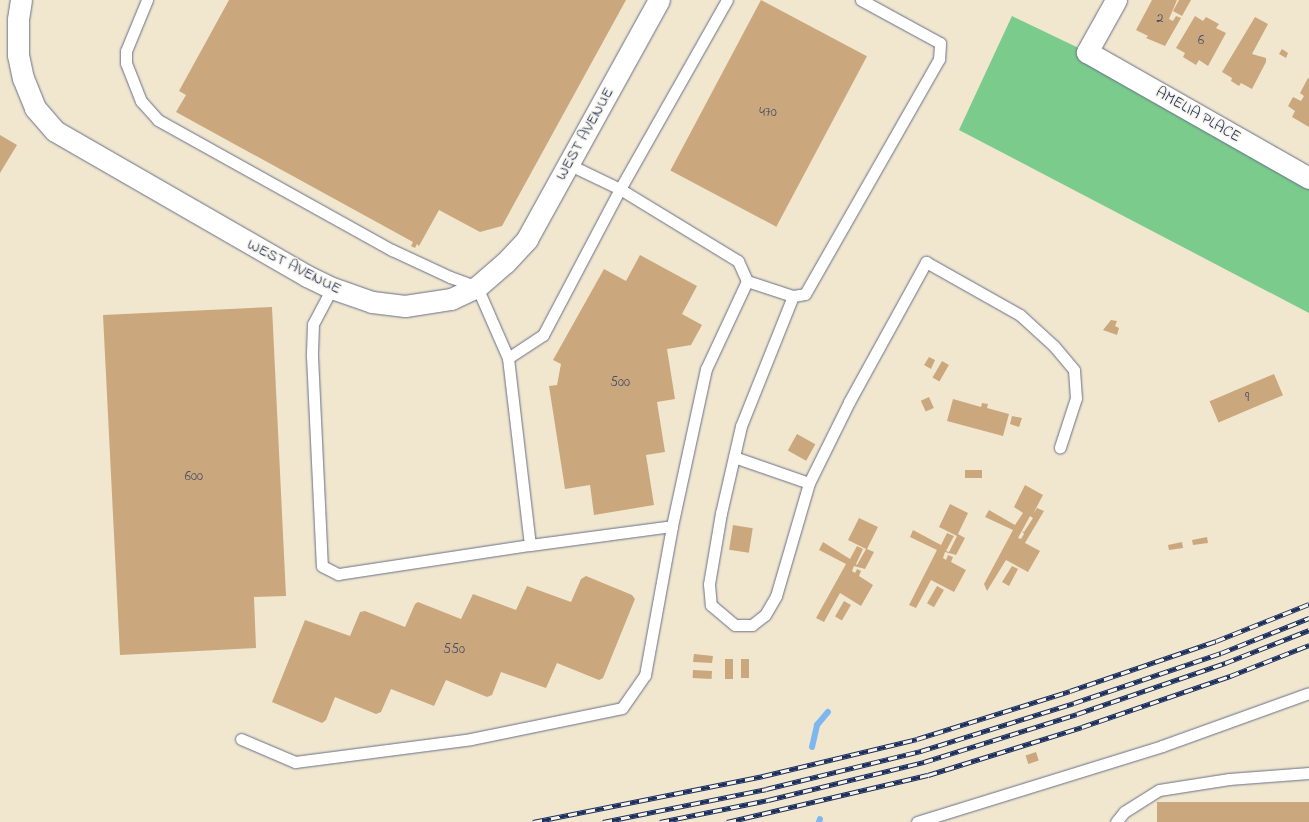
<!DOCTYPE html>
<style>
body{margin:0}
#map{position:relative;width:1309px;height:822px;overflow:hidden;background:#f1e7cf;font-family:"Indie Flower",sans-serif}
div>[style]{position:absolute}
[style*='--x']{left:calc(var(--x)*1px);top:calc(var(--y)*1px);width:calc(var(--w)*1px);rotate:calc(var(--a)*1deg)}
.green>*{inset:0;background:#7acb8c}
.stream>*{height:6px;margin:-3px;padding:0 3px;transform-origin:3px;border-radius:3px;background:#7eb7ef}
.building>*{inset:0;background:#cba77d;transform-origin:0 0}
.roads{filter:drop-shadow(0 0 1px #666f86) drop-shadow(0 0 1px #666f86)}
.service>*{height:11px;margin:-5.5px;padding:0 5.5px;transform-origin:5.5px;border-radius:5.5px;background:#fff}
.minor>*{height:21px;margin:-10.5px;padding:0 10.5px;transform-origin:10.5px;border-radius:10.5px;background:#fff}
.rail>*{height:4.5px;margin-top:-2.25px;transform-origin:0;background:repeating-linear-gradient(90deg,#f7f3e8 0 9px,#1b2f5e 0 18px);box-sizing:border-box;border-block:1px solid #1b2f5e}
span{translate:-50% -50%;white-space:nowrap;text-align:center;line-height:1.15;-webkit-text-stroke:3px #f7f3e8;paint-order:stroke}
.number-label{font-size:14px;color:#474d66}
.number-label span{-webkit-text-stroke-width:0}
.street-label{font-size:16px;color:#1b2f5e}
</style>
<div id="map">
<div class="green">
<div style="clip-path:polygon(1012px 16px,1087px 52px,1309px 177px,1309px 313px,959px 130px)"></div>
</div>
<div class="stream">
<div style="--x:812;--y:747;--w:23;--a:-77"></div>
<div style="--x:817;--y:725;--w:17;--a:-50"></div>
<div style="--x:819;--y:822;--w:3;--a:-72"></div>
</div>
<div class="building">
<div style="clip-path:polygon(229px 0,626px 0,502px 226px,480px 232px,439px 210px,419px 246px,417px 244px,415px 248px,411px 246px,413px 242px,176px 112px,186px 95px,179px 91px)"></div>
<div style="left:761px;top:0;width:120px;height:193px;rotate:28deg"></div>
<div style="clip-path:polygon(1152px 0,1177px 0,1169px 19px,1173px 21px,1176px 16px,1181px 18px,1165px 46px,1146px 38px,1148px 36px,1136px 30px)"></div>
<div style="clip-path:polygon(1179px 0,1191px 0,1182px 16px,1173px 11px)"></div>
<div style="clip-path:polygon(1195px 16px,1203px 21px,1206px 17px,1219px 24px,1216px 28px,1226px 33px,1208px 66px,1199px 60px,1196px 65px,1183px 57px,1185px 53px,1176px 48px)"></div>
<div style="clip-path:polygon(1255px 17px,1268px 24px,1252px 54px,1266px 58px,1266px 62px,1252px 89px,1241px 83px,1239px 86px,1231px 81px,1232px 78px,1222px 72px)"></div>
<div style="clip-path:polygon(1282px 49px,1288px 53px,1286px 58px,1279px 54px)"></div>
<div style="clip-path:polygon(1308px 78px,1309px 79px,1309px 127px,1292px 117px,1295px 111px,1288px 106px,1293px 97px,1301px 101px,1304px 96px,1300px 93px)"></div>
<div style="clip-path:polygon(0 135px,17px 145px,0 173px)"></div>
<div style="clip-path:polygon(640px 255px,697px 286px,682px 314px,702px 325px,691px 345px,667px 349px,675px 399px,657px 402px,665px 452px,646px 455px,654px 505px,594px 515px,590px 485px,565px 489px,549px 386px,557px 385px,561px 364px,553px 360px,604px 269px,626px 281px)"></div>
<div style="clip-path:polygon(272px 307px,286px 596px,254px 597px,256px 648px,120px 655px,103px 315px)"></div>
<div style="clip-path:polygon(1111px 320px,1117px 321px,1115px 326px,1119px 328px,1117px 335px,1103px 330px)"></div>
<div style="clip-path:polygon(929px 357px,935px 360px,931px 369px,924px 365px)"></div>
<div style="left:942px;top:361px;width:8px;height:19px;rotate:30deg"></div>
<div style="left:1274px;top:374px;width:23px;height:70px;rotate:67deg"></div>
<div style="left:929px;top:397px;width:12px;height:9px;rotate:66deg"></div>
<div style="clip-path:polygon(953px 399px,981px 407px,982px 403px,988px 404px,987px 408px,1009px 414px,1003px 436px,947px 421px)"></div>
<div style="clip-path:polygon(1012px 416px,1022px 418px,1019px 427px,1010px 424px)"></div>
<div style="left:797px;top:434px;width:21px;height:19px;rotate:29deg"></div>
<div style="left:965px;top:470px;width:17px;height:8px"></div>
<div style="clip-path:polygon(evenodd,1025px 485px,1043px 495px,1033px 514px,1037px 508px,1044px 511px,1025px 543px,1040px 551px,1028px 572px,1006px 560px,987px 591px,984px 584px,1013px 530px,985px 517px,989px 510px,1015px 525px,1023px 513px,1014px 507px,1025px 485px,1030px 516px,1033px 518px,1024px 532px,1022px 531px,1024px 534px,1021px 539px,1018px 538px,1030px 516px)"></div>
<div style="clip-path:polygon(950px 504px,968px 513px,958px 534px,965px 538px,956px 555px,945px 552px,943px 558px,946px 560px,948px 555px,953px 557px,951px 562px,966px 570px,954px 592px,931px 580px,916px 608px,909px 605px,937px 550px,910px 537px,913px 530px,941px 545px,947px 533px,954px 536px,946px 551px,949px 552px,957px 536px,939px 527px)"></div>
<div style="clip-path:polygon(859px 518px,878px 527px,867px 549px,874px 552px,865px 569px,854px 566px,852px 571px,855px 573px,857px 569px,861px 571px,859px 576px,873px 585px,861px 606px,840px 593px,824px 622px,816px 618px,846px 564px,819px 550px,823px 542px,850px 559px,857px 546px,863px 549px,856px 564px,857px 565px,866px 549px,848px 540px)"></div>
<div style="left:733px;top:525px;width:20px;height:25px;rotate:9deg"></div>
<div style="clip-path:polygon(1207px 537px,1208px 543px,1193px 545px,1192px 540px)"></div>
<div style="clip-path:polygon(1182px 542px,1183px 548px,1169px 550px,1168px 545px)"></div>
<div style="clip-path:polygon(1012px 566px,1018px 569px,1009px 586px,1002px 582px)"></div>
<div style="clip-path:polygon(586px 576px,632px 595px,635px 599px,603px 678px,599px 680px,557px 663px,546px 688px,501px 672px,492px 695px,487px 697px,446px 680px,434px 706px,391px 689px,381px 712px,376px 714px,335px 697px,326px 720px,322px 723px,272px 702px,305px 620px,350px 636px,360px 612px,365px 611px,405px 627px,415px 604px,418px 602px,461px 619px,473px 594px,516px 610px,527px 586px,571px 602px,581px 579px)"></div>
<div style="left:937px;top:586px;width:8px;height:20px;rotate:30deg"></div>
<div style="left:844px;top:601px;width:8px;height:18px;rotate:30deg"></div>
<div style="clip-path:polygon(694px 654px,713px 656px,712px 663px,693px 662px)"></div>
<div style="left:725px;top:659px;width:8px;height:20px"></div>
<div style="left:741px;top:659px;width:8px;height:19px"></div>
<div style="left:693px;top:670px;width:19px;height:8px;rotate:3deg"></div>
<div style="left:1036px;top:752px;width:9px;height:11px;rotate:72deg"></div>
<div style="left:1157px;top:802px;width:152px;height:20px"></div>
</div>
<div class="roads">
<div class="service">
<div style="--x:147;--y:0;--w:55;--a:112.4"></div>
<div style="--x:126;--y:51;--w:12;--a:90"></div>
<div style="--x:126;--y:63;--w:41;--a:68.5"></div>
<div style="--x:141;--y:101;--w:25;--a:48"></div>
<div style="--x:158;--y:120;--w:268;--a:29.1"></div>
<div style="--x:392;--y:250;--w:64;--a:25"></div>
<div style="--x:450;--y:277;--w:29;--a:20"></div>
<div style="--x:477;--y:287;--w:77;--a:66.4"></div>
<div style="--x:508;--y:358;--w:42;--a:-33.3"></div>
<div style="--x:543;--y:335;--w:165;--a:-62.2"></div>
<div style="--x:620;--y:189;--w:217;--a:-60.5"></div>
<div style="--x:747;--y:281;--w:48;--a:18.1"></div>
<div style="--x:793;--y:296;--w:12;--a:-9"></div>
<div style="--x:805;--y:294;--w:271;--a:-60.3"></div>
<div style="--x:939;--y:59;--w:16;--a:-86"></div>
<div style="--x:940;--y:43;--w:90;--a:-151.4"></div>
<div style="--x:332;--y:288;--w:41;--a:117.8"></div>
<div style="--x:313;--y:324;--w:32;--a:92"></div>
<div style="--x:312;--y:356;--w:210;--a:87.3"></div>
<div style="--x:322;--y:566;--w:18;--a:27"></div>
<div style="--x:338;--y:574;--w:194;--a:-8.6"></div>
<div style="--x:793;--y:296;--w:140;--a:111.8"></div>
<div style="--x:741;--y:426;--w:89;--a:102.9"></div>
<div style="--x:721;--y:513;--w:72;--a:99.6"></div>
<div style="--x:709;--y:584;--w:21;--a:85"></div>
<div style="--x:711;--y:605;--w:31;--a:40"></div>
<div style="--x:735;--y:625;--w:17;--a:0"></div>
<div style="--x:752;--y:625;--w:16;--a:-38"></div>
<div style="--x:765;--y:615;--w:22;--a:-60"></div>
<div style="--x:776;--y:596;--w:118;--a:-73.7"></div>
<div style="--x:809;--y:483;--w:90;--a:-63.7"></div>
<div style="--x:849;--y:402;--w:160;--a:-61.2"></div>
<div style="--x:926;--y:262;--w:108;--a:29.4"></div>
<div style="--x:1020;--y:315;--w:46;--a:42.4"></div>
<div style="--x:1054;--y:346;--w:31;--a:50"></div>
<div style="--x:1074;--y:370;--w:28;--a:86"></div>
<div style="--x:1076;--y:398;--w:52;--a:108.1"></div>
<div style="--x:508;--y:358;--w:188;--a:83.3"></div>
<div style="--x:530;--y:545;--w:143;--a:-7.6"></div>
<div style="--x:734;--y:457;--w:79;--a:19.1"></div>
<div style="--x:241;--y:739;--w:59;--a:23.1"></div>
<div style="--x:295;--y:762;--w:177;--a:-7.4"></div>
<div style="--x:471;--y:739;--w:154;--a:-11.6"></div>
<div style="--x:622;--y:708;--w:40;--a:-55.1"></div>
<div style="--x:645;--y:675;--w:151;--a:-79.7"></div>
<div style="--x:672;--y:526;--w:161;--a:-77.8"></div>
<div style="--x:706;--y:369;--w:97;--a:-65"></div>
<div style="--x:747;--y:281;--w:22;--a:-114"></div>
<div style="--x:738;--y:261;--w:138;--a:-148.6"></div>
<div style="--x:620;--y:189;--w:58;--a:-154.3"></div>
<div style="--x:917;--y:822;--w:257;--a:-17.2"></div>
<div style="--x:1162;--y:746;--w:156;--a:-19.8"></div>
<div style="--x:1116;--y:822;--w:13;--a:-51"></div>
<div style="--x:1124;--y:812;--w:41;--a:-32.2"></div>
<div style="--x:1159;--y:790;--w:71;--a:-8.9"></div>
<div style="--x:1229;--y:779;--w:80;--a:-4.3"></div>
</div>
<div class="minor">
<div style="--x:21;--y:0;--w:19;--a:99"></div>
<div style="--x:18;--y:19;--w:36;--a:90"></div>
<div style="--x:18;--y:55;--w:24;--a:78"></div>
<div style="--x:23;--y:78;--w:32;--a:68"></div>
<div style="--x:35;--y:108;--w:30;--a:49"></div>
<div style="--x:55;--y:131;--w:291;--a:29.9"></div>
<div style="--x:307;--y:276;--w:28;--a:26"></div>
<div style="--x:332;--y:288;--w:42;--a:19.3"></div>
<div style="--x:372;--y:302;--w:33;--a:7"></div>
<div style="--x:405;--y:306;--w:47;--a:-8.7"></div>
<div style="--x:451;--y:299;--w:29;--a:-25"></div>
<div style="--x:477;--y:287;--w:37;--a:-41"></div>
<div style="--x:505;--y:263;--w:33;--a:-47"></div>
<div style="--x:527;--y:239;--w:273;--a:-61.1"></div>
<div style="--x:1116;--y:0;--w:60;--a:119.1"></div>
<div style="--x:1087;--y:52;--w:255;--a:29.6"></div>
</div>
</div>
<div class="rail">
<div style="--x:533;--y:822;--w:235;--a:-11.3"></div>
<div style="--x:763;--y:776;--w:158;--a:-13.5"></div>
<div style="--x:917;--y:739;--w:160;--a:-17.4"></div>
<div style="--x:1070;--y:691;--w:154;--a:-18.9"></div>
<div style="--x:1216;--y:641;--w:100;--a:-21.7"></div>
<div style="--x:603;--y:822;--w:166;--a:-11.4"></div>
<div style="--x:766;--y:789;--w:160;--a:-13.8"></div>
<div style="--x:921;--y:751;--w:160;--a:-17.4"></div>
<div style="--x:1074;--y:703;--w:155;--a:-18.8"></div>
<div style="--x:1221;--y:653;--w:95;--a:-21.7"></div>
<div style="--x:660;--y:822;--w:110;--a:-11.5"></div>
<div style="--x:768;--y:800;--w:161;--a:-13.7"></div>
<div style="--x:924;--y:762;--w:160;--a:-17.4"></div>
<div style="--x:1077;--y:714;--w:157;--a:-19"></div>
<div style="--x:1225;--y:663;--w:90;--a:-21.4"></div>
<div style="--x:727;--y:822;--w:206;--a:-13.2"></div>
<div style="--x:928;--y:775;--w:161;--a:-17.3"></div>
<div style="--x:1082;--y:727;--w:157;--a:-19"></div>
<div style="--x:1230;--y:676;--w:85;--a:-21.4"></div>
</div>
<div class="number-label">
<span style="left:1160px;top:19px">2</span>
<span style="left:1201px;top:41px">6</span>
<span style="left:768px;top:113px">470</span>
<span style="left:620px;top:383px">500</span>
<span style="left:1247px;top:398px">9</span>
<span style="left:194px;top:477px">600</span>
<span style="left:454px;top:650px">550</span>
</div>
<div class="street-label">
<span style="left:1198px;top:115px;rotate:30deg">AMELIA PLACE</span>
<span style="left:585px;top:134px;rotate:-61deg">WEST AVENUE</span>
<span style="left:294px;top:267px;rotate:27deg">WEST AVENUE</span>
</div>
</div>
